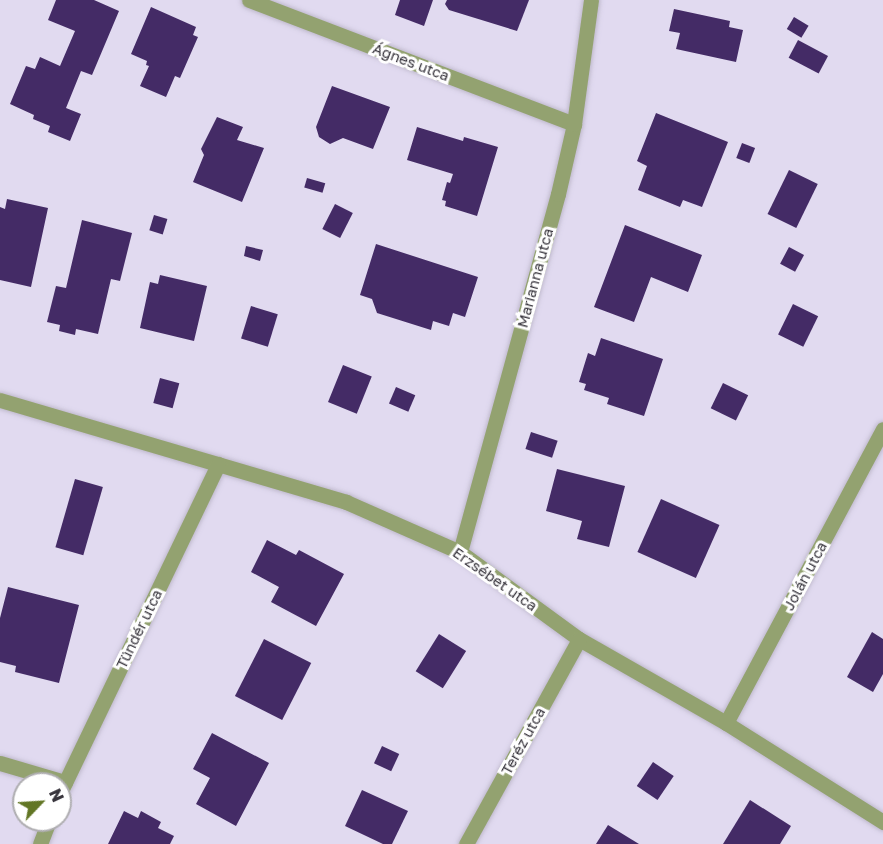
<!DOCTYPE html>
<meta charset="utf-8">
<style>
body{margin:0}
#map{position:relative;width:883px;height:844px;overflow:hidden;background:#e1daf0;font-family:"Golos Text",sans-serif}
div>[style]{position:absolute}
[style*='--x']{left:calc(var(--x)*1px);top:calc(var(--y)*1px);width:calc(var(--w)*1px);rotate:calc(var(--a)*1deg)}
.building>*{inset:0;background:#442b66;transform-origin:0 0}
.roads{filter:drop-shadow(0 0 2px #bfb9cc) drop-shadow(0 0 2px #bfb9cc)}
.minor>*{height:15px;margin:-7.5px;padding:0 7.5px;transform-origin:7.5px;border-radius:7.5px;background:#93a270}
span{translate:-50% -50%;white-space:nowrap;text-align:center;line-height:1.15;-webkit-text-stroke:6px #fff;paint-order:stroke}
.street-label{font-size:15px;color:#38353d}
.north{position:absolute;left:12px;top:772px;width:60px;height:60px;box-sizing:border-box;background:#fff;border:2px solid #afaeb1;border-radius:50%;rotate:65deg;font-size:16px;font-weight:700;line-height:24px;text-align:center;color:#38353d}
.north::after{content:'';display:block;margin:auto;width:21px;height:27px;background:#627625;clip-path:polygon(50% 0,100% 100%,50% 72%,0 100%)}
</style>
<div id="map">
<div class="building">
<div style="clip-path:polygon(56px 0,94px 0,119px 11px,92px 75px,81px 71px,66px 108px,81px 114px,70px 141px,48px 132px,50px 126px,33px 119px,34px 115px,10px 104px,26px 66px,35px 69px,40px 57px,60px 66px,75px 31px,48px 20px)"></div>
<div style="clip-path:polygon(400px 0,433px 0,424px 26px,395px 15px)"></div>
<div style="clip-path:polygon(447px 0,529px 0,517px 31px,449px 10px,445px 4px)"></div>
<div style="clip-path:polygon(151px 7px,196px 27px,193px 35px,198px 37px,180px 78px,175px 76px,166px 97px,140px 86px,149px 66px,146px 65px,147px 61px,131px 54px)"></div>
<div style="clip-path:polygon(674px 9px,730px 21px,729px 27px,743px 30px,736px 62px,676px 49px,680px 33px,669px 31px)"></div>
<div style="left:794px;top:17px;width:17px;height:14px;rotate:31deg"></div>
<div style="left:798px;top:40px;width:34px;height:20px;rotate:28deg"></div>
<div style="clip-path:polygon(332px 86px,390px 107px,373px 149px,343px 138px,330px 144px,319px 137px,316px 127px)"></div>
<div style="clip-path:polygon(656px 113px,728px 142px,702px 207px,683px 200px,680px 207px,638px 190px,647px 166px,637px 161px)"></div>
<div style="clip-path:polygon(217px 117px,243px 127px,237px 140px,264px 148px,242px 202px,193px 182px,204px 155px,201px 149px)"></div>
<div style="clip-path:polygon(417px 127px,463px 141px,464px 137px,498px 147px,477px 216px,445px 206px,446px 201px,442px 200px,447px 182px,450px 183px,453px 174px,407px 160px)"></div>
<div style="left:742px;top:143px;width:14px;height:16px;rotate:21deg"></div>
<div style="left:789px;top:170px;width:32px;height:49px;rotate:26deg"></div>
<div style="left:307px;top:178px;width:19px;height:10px;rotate:16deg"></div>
<div style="clip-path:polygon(7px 199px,48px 208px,31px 287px,0 280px,0 207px,5px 209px)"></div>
<div style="left:335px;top:204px;width:20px;height:28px;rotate:27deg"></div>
<div style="left:154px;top:215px;width:14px;height:16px;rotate:17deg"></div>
<div style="clip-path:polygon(82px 220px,132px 233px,120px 281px,111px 279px,98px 334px,76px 329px,75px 335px,59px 331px,60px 325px,47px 322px,56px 286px,66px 288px)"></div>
<div style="clip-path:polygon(625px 225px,702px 255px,688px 292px,651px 277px,634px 322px,594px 307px)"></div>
<div style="clip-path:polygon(376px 244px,478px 277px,465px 317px,453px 313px,449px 326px,433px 321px,431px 330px,377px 313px,372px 299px,360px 295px)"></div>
<div style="clip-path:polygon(246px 246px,263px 250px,260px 261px,244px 256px)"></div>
<div style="left:789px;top:247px;width:17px;height:19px;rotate:28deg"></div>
<div style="clip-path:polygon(160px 275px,207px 286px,194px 341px,140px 328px,150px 282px,158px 284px)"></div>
<div style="left:793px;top:304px;width:28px;height:34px;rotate:26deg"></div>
<div style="left:251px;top:306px;width:28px;height:34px;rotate:17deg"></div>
<div style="clip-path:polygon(601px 338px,663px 359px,644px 416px,607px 404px,609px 398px,584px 390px,586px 384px,579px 382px,588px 353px,595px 356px)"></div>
<div style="left:343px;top:365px;width:31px;height:40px;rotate:22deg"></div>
<div style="left:160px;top:378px;width:20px;height:26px;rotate:15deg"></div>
<div style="left:723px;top:383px;width:28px;height:28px;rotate:26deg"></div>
<div style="left:396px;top:387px;width:21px;height:18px;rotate:23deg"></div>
<div style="left:531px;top:432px;width:28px;height:18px;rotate:18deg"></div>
<div style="clip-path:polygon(557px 469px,625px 486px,609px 547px,577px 539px,582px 521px,546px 511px)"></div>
<div style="left:75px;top:479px;width:29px;height:71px;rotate:16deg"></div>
<div style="left:661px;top:499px;width:64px;height:58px;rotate:24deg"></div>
<div style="clip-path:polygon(267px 540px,296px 555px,299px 550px,344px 574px,316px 626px,271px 602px,279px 587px,251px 572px)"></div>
<div style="clip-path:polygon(8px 587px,79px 605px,59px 683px,15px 672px,16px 666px,0 662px,0 618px)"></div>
<div style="clip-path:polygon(872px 632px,883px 639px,883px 674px,873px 692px,847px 677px)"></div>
<div style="left:439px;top:634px;width:32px;height:44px;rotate:32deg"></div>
<div style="left:264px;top:639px;width:53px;height:64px;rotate:27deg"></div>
<div style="clip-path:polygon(212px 733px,269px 763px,236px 826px,196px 804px,210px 778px,193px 769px)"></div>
<div style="left:382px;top:746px;width:19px;height:19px;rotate:25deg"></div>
<div style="left:653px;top:762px;width:25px;height:29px;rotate:34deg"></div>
<div style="clip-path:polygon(362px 790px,408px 811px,392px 844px,383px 844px,345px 826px)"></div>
<div style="clip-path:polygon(750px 800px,791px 826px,780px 844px,723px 844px)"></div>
<div style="clip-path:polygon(124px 811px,138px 818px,141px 811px,161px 822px,158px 828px,174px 836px,170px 844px,108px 844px)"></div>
<div style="clip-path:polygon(608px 825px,639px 844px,596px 844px)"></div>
</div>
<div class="roads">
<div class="minor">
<div style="--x:249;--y:0;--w:348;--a:20.9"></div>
<div style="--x:0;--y:400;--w:361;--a:16.4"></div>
<div style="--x:346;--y:502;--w:124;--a:23.7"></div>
<div style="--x:460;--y:552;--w:147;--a:36.2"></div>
<div style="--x:579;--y:639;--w:169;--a:29.7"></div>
<div style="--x:726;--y:723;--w:186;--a:32.2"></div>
<div style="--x:460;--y:552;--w:371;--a:-74.7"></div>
<div style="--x:558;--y:194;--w:72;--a:-77.1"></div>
<div style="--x:574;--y:124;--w:125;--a:-82.2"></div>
<div style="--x:726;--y:723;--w:333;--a:-61.9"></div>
<div style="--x:0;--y:763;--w:68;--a:16.3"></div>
<div style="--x:60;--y:793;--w:365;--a:-64.3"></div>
<div style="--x:40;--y:844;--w:26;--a:-69"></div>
<div style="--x:466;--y:844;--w:234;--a:-61.1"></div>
</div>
</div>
<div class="street-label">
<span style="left:411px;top:62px;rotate:21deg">Ágnes utca</span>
<span style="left:535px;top:278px;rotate:-75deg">Marianna utca</span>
<span style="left:805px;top:576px;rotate:-62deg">Jolán utca</span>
<span style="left:495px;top:579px;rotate:35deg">Erzsébet utca</span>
<span style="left:139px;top:629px;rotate:-64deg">Tündér utca</span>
<span style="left:523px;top:741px;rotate:-61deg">Teréz utca</span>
</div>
<div class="north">N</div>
</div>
